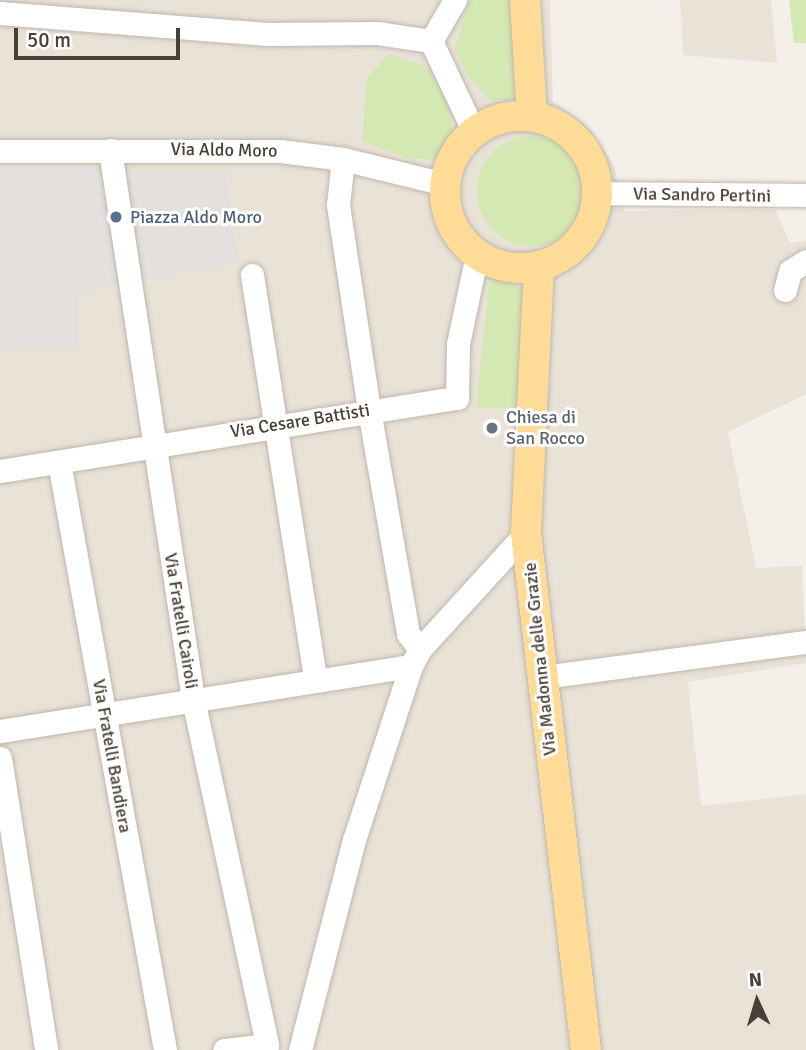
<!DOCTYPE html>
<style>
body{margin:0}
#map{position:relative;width:806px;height:1050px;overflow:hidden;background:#f4f0e9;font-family:Signika,sans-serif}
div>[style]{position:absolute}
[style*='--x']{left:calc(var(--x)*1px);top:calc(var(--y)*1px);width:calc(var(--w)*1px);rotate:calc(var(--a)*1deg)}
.residential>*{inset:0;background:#e8e2d7}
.green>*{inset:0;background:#d3e8b2}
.round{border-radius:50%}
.parking>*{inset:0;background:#e3e0dd}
.roads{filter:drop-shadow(0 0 2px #c0b7ab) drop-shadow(0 0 2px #c0b7ab)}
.minor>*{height:23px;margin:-11.5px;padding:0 11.5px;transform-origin:11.5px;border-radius:11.5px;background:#fff}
.major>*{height:30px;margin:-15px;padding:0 15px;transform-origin:15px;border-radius:15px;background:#fedc98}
.major>.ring{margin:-15px;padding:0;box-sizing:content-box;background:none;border:30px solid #fedc98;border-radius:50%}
.dots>*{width:19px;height:19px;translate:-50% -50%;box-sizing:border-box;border:4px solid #fff;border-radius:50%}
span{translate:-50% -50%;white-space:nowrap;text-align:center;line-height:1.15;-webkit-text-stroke:6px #fff;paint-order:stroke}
.street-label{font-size:18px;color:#484037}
.service-label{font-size:18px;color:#4e5e75}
.left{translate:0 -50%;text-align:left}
.worship-label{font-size:18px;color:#5b616d}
.north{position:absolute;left:722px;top:966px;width:70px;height:70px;-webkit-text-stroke:5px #fff;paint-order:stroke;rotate:356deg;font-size:19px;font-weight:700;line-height:28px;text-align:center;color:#484037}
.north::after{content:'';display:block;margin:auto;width:24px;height:32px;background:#484037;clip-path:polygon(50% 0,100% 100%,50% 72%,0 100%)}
.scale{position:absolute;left:14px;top:28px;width:166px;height:32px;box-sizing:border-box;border:4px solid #484037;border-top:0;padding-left:9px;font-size:21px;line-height:24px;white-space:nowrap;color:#484037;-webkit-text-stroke:5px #fff;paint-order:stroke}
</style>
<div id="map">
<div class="residential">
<div style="clip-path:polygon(0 0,550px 0,553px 101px,590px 129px,614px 165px,625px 211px,775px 209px,790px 243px,806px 241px,806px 394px,728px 432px,756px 568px,802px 566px,806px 663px,688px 682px,701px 806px,806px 794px,806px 1050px,0 1050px)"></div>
<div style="clip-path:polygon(680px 0,771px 0,777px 63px,683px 55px)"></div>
</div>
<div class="green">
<div style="clip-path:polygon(469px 0,513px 0,523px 76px,515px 100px,490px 100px,469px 78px,455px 49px)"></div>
<div style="clip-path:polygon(789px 0,806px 0,806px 43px,794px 43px)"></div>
<div style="clip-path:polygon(389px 54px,426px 67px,449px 103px,453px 137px,438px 159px,410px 159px,362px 141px,367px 78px)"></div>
<div class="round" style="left:477px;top:136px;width:110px;height:110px"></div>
<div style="clip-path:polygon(491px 267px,524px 292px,520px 408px,476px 408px)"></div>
</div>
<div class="parking">
<div style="clip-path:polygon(0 167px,225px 172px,239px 262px,78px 293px,78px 347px,0 349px)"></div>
</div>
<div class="roads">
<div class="minor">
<div style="--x:0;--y:13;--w:268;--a:4.5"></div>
<div style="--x:267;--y:34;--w:110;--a:-0.5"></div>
<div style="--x:377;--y:33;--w:55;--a:8.4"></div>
<div style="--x:431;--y:41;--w:101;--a:64.7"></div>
<div style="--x:431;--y:41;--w:48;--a:-59.7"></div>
<div style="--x:110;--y:150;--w:555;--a:81.4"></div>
<div style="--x:193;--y:699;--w:354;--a:77.9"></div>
<div style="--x:267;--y:1045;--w:43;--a:173.4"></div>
<div style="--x:0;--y:151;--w:280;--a:0"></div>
<div style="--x:280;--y:151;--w:64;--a:7.2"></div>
<div style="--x:343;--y:159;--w:105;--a:13.8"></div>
<div style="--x:343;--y:159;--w:46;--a:96.2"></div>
<div style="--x:338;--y:205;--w:207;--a:81.4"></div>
<div style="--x:369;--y:410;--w:227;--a:80.1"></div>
<div style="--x:408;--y:634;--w:19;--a:51"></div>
<div style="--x:597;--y:193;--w:209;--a:0.5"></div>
<div style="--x:252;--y:275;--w:409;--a:81.1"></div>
<div style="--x:785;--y:290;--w:20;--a:-75"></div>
<div style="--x:790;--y:271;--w:19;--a:-32"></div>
<div style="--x:59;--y:462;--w:597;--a:79.78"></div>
<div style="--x:0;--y:471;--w:463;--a:-9.1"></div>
<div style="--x:457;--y:398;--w:54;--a:-88.9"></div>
<div style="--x:458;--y:344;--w:92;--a:-78.1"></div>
<div style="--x:543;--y:677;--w:265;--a:-7.6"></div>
<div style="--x:0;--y:731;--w:416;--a:-9"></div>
<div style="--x:0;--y:758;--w:296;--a:81"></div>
<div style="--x:300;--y:1050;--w:217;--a:-75.6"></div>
<div style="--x:354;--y:840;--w:183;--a:-71.9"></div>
<div style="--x:411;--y:666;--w:19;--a:-62"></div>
<div style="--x:420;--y:649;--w:157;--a:-47.6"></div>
</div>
<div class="major">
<div style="--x:525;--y:0;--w:117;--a:86.6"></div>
<div class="ring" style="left:445px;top:116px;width:122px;height:122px"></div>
<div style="--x:539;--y:266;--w:267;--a:92.8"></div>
<div style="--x:526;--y:533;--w:520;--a:83.38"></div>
</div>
</div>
<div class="dots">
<div style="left:116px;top:217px;background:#5c6f8a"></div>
<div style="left:492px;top:428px;background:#6b7280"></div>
</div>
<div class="street-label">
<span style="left:224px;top:150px;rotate:1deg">Via Aldo Moro</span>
<span style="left:702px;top:195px;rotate:1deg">Via Sandro Pertini</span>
<span style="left:300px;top:421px;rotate:-9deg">Via Cesare Battisti</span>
<span style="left:181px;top:621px;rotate:81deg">Via Fratelli Cairoli</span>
<span style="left:540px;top:659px;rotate:-96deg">Via Madonna delle Grazie</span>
<span style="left:112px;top:756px;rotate:80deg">Via Fratelli Bandiera</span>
</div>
<div class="service-label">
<span class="left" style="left:130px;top:217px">Piazza Aldo Moro</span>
</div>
<div class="worship-label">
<span class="left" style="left:506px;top:428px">Chiesa di<br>San Rocco</span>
</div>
<div class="north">N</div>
<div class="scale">50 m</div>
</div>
